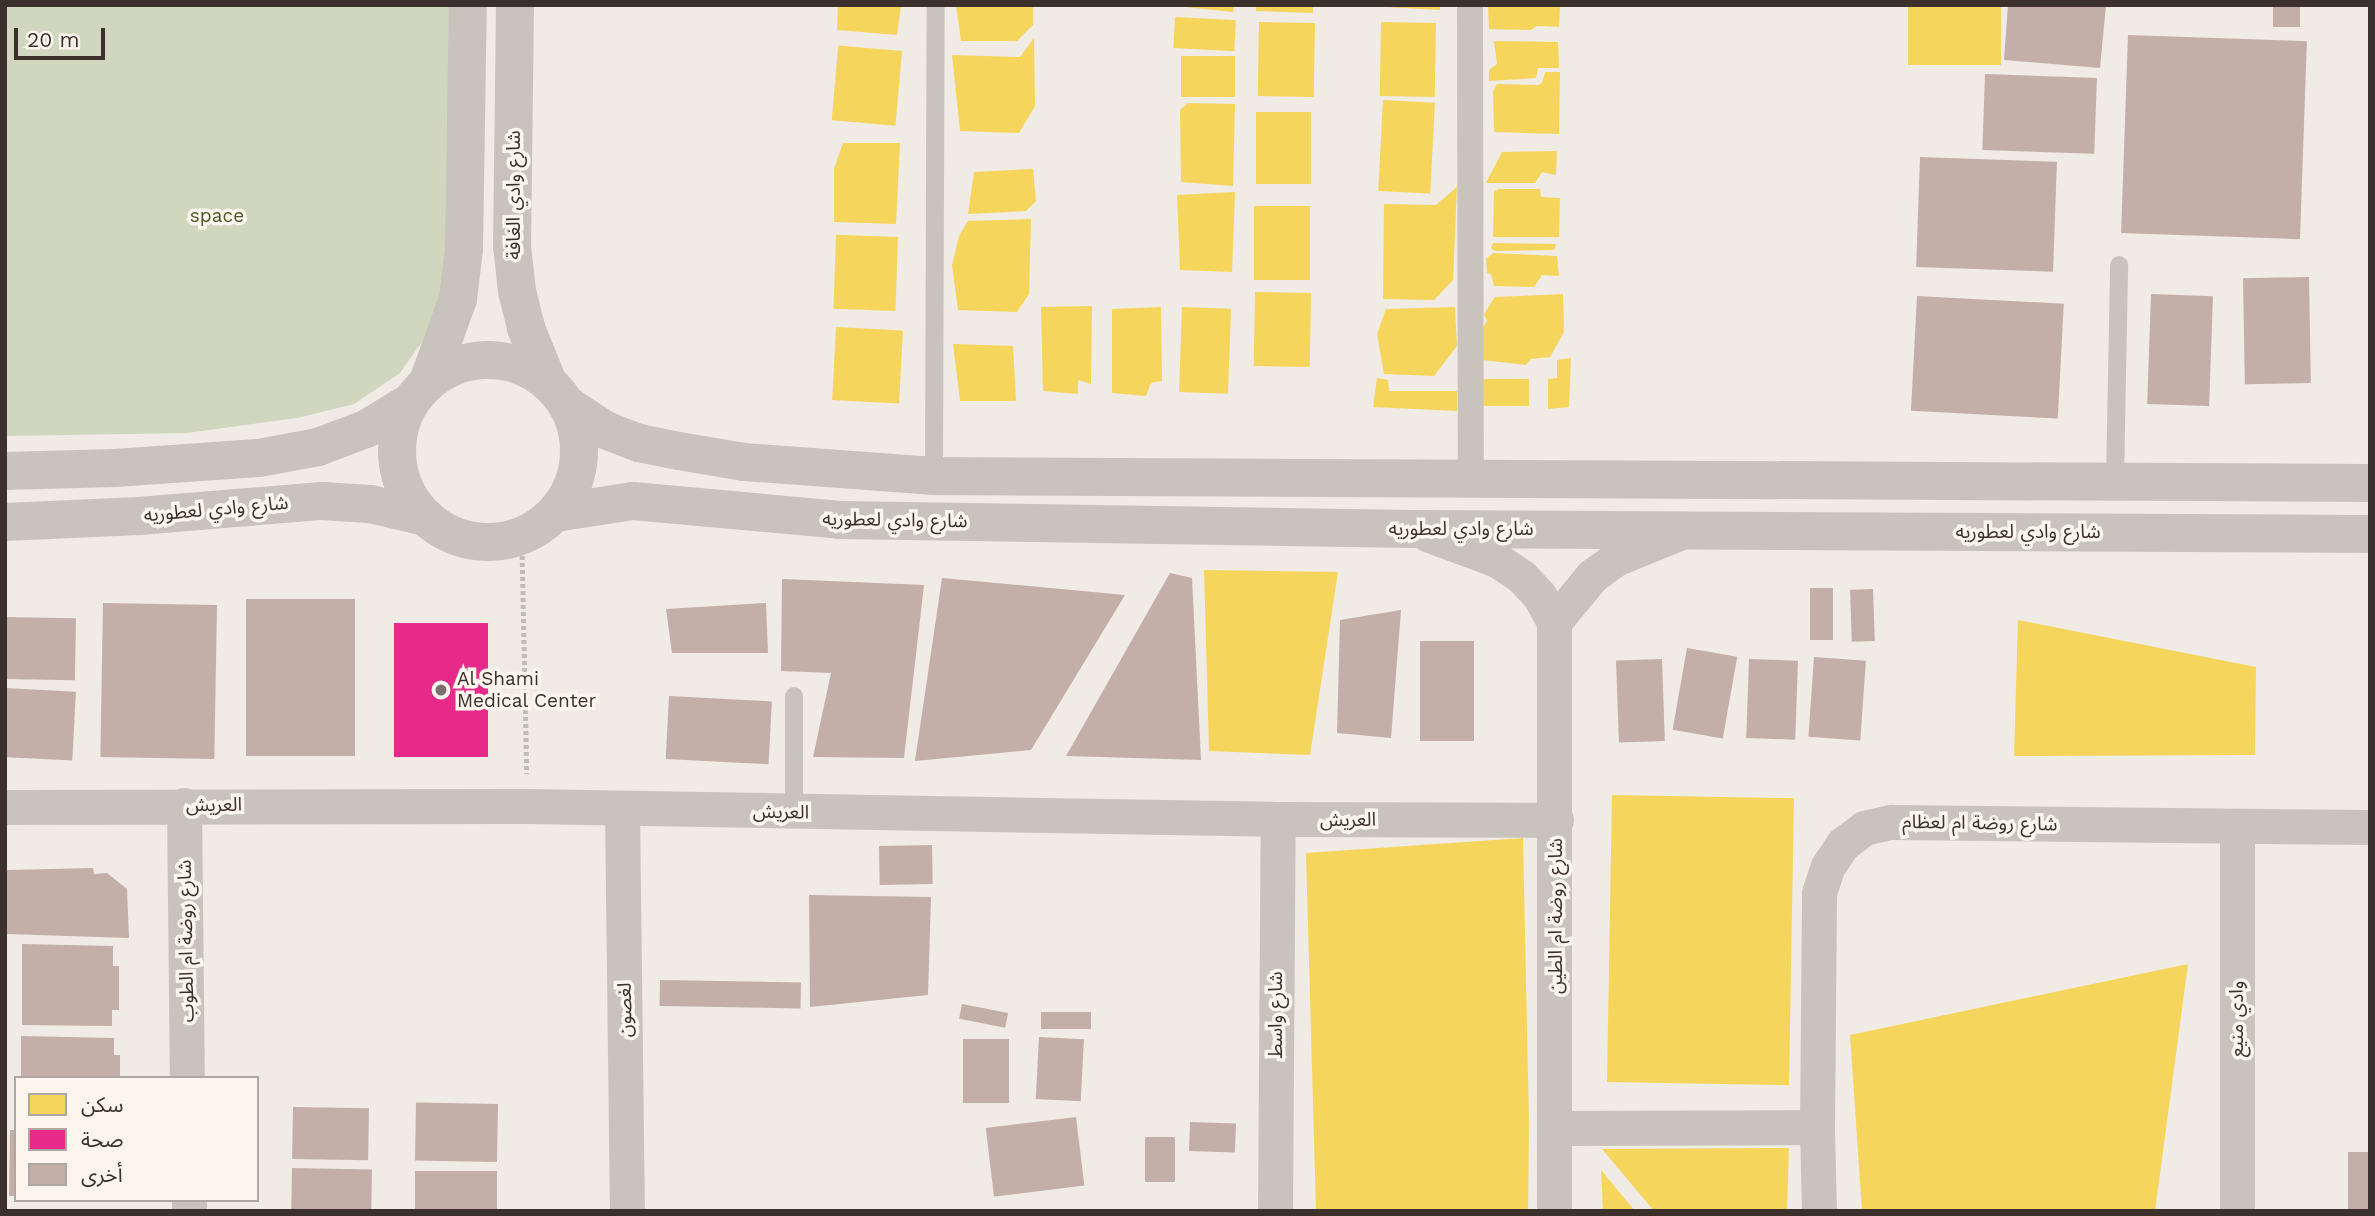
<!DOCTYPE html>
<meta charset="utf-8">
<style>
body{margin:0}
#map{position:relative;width:2375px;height:1216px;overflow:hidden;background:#f0ebe5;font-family:"Work Sans","Noto Sans Arabic",sans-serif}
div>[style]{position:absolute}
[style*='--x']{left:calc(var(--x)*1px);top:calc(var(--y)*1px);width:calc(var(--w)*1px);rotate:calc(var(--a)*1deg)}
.green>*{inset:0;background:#d1d6bf}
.homes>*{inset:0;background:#f6d55c;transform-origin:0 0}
.health>*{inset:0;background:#e7298a;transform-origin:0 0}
.building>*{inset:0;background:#c3afa7;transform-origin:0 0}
.path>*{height:4.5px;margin-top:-2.25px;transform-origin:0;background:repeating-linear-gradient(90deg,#c2bbb6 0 3.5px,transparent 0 7px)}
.service>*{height:18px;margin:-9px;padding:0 9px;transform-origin:9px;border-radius:9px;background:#c9c3be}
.pedestrian>*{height:26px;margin:-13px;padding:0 13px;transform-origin:13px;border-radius:13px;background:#c9c3be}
.minor>*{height:35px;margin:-17.5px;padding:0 17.5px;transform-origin:17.5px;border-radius:17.5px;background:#c9c3be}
.tertiary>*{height:38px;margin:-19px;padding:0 19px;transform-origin:19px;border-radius:19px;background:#c9c3be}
.tertiary>.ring{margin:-19px;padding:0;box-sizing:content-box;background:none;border:38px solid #c9c3be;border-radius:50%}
.dots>*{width:19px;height:19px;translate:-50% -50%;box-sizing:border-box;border:4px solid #fbf5ee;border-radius:50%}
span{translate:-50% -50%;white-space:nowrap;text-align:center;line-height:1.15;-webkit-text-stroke:7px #fbf5ee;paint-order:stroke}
.street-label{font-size:19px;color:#3b302b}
.park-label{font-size:19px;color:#4a5a2e}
.poi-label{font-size:19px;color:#3b302b}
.left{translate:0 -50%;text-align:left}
.frame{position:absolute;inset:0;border:7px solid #3b302b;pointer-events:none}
.legend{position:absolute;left:14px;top:1076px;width:245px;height:126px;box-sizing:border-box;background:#fbf5ee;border:2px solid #aea6a0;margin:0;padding:9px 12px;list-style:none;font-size:21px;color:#3b302b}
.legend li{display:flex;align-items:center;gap:14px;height:35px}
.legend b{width:35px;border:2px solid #aea6a0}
.scale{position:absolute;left:14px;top:28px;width:91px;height:32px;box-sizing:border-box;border:4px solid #3b302b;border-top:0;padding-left:9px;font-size:21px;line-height:24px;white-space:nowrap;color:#3b302b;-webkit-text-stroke:5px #fbf5ee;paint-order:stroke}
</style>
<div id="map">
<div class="green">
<div style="clip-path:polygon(5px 5px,452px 5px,452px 253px,428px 333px,400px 373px,354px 404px,297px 418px,187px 433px,5px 436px)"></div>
</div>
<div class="homes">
<div style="clip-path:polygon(838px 5px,901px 5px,897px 35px,837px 30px)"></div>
<div style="clip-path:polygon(956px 5px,1033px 5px,1033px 25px,1017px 41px,961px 41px)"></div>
<div style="clip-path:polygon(1185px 5px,1234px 5px,1233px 12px,1185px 7px)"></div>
<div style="clip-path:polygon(1256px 5px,1313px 5px,1313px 13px,1256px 11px)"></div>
<div style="clip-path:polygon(1386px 5px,1440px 5px,1440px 10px,1386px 7px)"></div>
<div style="clip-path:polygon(1560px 5px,1559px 27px,1537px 26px,1531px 30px,1489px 29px,1488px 5px)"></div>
<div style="left:1908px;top:5px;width:93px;height:60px"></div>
<div style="left:1175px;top:17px;width:61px;height:31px;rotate:3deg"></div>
<div style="left:1315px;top:23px;width:74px;height:56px;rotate:91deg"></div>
<div style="left:1436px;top:23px;width:74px;height:55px;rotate:91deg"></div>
<div style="clip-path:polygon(1034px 38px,1035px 106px,1019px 133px,960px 131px,952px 55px,1020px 57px)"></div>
<div style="clip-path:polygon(1494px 41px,1558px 42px,1559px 68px,1538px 68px,1536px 78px,1489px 81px,1489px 70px,1497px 64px)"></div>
<div style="left:902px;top:51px;width:75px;height:64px;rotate:95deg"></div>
<div style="left:1181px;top:56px;width:54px;height:41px"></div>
<div style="clip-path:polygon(1545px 72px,1560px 72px,1559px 134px,1494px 132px,1493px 91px,1497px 84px,1538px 85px,1542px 83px)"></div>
<div style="left:1383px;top:100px;width:52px;height:91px;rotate:3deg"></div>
<div style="clip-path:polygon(1188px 103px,1235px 104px,1233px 186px,1181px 182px,1180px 110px)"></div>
<div style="left:1256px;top:112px;width:55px;height:72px"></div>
<div style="clip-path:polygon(843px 143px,900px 143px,896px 224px,834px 222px,834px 169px)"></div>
<div style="clip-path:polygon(1557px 151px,1556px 175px,1542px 172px,1535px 183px,1486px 183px,1502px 152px)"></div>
<div style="clip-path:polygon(1033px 169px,1036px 201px,1026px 211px,968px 214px,974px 172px)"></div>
<div style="clip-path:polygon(1457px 187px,1453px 280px,1434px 300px,1383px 299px,1384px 204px,1436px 205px)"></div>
<div style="clip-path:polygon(1498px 189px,1540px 189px,1541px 197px,1560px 198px,1559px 237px,1493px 237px,1494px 192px)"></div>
<div style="clip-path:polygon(1235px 192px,1232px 272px,1180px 270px,1177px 195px)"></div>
<div style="left:1310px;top:206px;width:74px;height:56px;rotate:90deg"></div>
<div style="clip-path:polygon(1031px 219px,1029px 294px,1017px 312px,958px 310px,952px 265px,959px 236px,968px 221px)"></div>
<div style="left:898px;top:237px;width:74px;height:62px;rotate:92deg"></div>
<div style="clip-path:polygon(1493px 243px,1556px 244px,1554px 250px,1495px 251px,1491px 248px)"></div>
<div style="clip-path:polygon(1493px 253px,1557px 256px,1559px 276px,1542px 275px,1534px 287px,1494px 286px,1491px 274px,1487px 273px,1486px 259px)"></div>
<div style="left:1311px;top:293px;width:74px;height:56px;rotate:91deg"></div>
<div style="clip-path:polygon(1563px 294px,1564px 332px,1550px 357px,1531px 359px,1526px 365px,1483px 360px,1481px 331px,1487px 321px,1484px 314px,1495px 297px)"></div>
<div style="clip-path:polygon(1092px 306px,1091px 384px,1078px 380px,1078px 394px,1043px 391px,1041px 307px)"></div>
<div style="clip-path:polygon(1161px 307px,1162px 381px,1151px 383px,1146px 396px,1112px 393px,1112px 309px)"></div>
<div style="left:1182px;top:307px;width:49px;height:85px;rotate:2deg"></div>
<div style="clip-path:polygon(1455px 307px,1457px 346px,1434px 376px,1384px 374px,1377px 334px,1386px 309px)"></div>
<div style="left:836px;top:327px;width:67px;height:73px;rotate:3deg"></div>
<div style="clip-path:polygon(953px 344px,1013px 346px,1016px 401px,960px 401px)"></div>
<div style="clip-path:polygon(1571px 358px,1569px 407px,1548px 409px,1548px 379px,1557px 378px,1557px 360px)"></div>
<div style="clip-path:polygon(1377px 378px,1388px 380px,1389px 391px,1457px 391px,1457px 411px,1373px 407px)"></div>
<div style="left:1480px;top:379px;width:49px;height:27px"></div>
<div style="clip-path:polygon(1204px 570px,1338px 572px,1310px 755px,1209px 751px)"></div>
<div style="clip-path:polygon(2018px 620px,2256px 667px,2255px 755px,2014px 756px)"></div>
<div style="left:1612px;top:795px;width:182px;height:287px;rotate:1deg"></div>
<div style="clip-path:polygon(1523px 838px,1529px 1124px,1528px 1211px,1316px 1211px,1306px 853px)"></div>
<div style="clip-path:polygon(2188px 964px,2155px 1211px,1862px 1211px,1850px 1035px)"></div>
<div style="clip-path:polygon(1789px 1148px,1787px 1211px,1654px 1211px,1602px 1149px)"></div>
<div style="clip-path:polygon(1601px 1170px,1635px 1211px,1603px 1211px)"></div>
</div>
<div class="health">
<div style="left:394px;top:623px;width:94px;height:134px"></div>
</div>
<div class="building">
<div style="clip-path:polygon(2008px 5px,2106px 5px,2100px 68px,2004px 60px)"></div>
<div style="left:2273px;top:5px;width:27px;height:22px"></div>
<div style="left:2128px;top:35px;width:179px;height:198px;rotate:2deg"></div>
<div style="left:1985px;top:74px;width:112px;height:76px;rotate:2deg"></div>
<div style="left:1920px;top:157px;width:137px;height:110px;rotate:2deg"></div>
<div style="left:2309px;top:277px;width:106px;height:66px;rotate:89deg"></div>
<div style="left:2151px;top:294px;width:62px;height:110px;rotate:2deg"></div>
<div style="left:1917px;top:296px;width:147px;height:115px;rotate:3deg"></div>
<div style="clip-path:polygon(1170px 573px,1192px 578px,1201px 760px,1066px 756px)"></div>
<div style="clip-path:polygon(942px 578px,1125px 595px,1031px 750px,915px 761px)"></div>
<div style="clip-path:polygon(782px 579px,924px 585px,904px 758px,813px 757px,831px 673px,781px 671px)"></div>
<div style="left:1810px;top:588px;width:23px;height:52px"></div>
<div style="left:1873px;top:589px;width:52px;height:23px;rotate:88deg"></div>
<div style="left:246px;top:599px;width:109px;height:157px"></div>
<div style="clip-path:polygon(766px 603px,768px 653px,672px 653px,666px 609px)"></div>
<div style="left:217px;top:605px;width:154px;height:114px;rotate:91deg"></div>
<div style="clip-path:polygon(1401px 610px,1391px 738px,1337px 733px,1340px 620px)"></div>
<div style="left:5px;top:617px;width:71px;height:62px;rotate:1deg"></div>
<div style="left:1420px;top:641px;width:54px;height:100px"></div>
<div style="left:1687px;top:648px;width:51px;height:83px;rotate:10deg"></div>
<div style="left:1814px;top:657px;width:52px;height:80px;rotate:4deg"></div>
<div style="left:1662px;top:659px;width:82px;height:46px;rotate:88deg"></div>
<div style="left:1749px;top:659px;width:49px;height:79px;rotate:2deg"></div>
<div style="left:5px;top:688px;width:71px;height:69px;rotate:3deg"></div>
<div style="left:669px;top:696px;width:103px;height:63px;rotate:3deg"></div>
<div style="left:932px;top:845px;width:39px;height:53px;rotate:89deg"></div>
<div style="clip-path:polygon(93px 868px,94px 874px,107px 873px,127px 889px,129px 938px,6px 934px,7px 870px)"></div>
<div style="clip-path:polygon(809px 895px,931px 897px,928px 995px,810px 1007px)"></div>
<div style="clip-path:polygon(22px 944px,113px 946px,113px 966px,119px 966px,119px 1010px,112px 1010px,112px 1026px,22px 1025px)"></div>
<div style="left:660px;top:980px;width:141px;height:26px;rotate:1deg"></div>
<div style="left:962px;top:1004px;width:47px;height:15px;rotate:11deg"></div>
<div style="left:1041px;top:1012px;width:50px;height:17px"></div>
<div style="clip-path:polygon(21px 1036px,114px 1038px,114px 1055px,120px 1055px,120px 1078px,21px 1078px)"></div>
<div style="left:1039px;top:1037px;width:45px;height:62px;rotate:3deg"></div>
<div style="left:1009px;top:1039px;width:64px;height:46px;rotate:90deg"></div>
<div style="left:498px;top:1104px;width:58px;height:82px;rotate:91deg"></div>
<div style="left:293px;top:1107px;width:76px;height:52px;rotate:1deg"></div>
<div style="left:1076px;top:1117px;width:69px;height:91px;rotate:83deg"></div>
<div style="left:1190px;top:1122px;width:46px;height:29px;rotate:2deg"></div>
<div style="clip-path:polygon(10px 1130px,16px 1130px,16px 1196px,9px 1196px)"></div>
<div style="left:1145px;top:1137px;width:30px;height:45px"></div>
<div style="left:2348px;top:1152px;width:22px;height:59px"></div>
<div style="left:292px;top:1168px;width:80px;height:43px;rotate:1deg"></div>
<div style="left:415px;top:1171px;width:82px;height:40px"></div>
</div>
<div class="path">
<div style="--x:522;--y:535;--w:239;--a:88.8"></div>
</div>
<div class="service">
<div style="--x:934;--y:476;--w:471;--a:-89.8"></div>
<div style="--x:2115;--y:481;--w:216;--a:-88.9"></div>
<div style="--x:794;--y:696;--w:116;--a:90"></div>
</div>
<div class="pedestrian">
<div style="--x:1470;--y:5;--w:475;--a:89.9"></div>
</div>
<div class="minor">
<div style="--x:1427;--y:534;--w:75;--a:20.4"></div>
<div style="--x:1497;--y:560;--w:30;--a:34"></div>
<div style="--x:1522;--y:577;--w:25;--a:47"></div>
<div style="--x:1539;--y:595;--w:31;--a:61"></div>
<div style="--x:1554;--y:622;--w:589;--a:90"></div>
<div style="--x:1554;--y:622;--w:60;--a:-50.4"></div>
<div style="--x:1592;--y:576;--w:29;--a:-36"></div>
<div style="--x:1615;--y:559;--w:69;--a:-22.1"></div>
<div style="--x:184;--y:805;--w:273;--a:89.4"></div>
<div style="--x:5;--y:807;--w:522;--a:-0.11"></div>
<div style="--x:527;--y:806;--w:751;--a:0.99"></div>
<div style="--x:1278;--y:819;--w:278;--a:0.2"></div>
<div style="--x:622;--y:809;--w:402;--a:89.3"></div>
<div style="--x:1555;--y:1128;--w:262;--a:-0.2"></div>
<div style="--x:189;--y:1200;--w:11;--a:90"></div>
<div style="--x:1275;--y:1211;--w:392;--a:-89.6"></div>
<div style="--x:1819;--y:1211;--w:84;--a:-91.4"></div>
<div style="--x:1817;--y:1127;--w:234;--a:-89.5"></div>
<div style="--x:1819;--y:893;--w:28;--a:-72"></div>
<div style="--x:1828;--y:866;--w:27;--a:-56"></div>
<div style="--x:1843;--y:844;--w:26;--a:-37"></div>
<div style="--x:1864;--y:828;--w:28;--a:-13"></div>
<div style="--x:1891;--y:822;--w:479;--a:0.6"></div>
<div style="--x:2237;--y:1211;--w:383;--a:-90"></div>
</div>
<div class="tertiary">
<div style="--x:515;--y:5;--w:241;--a:90.7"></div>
<div style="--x:512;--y:246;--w:45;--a:83.7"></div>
<div style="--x:517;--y:291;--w:38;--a:76"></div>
<div style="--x:526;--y:328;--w:56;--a:68"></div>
<div class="ring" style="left:397px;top:360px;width:144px;height:144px"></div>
<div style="--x:429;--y:379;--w:85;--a:-70.1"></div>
<div style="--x:458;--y:299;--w:50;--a:-83.2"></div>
<div style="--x:464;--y:249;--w:244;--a:-89.1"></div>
<div style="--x:567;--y:405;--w:45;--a:33.3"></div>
<div style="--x:605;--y:430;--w:36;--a:21"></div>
<div style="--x:639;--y:443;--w:41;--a:11.3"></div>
<div style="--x:679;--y:451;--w:66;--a:9.6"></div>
<div style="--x:744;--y:462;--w:191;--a:4.2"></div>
<div style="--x:934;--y:476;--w:1436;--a:0.28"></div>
<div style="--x:5;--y:471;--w:110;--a:-1.6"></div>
<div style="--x:115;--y:468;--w:144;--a:-4"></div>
<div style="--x:259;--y:458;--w:60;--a:-10.6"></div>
<div style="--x:318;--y:447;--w:51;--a:-20.6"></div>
<div style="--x:366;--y:429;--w:50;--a:-31.2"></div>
<div style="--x:555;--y:513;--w:79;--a:-8.7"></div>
<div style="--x:633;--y:501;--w:208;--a:5.2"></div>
<div style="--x:840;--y:520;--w:571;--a:0.9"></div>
<div style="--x:1411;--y:529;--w:959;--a:0.3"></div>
<div style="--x:5;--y:522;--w:134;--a:-2.6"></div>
<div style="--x:139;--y:516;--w:184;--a:-4.7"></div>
<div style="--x:322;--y:501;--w:48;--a:3.6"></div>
<div style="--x:370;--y:504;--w:57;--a:13.3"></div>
</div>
<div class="dots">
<div style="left:441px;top:690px;background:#7a716c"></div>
</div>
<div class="street-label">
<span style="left:514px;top:195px;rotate:-90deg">شارع وادي الغافة</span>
<span style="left:216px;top:509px;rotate:-5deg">شارع وادي لعطوريه</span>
<span style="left:895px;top:520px;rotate:1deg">شارع وادي لعطوريه</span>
<span style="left:1461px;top:529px">شارع وادي لعطوريه</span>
<span style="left:2028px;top:532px">شارع وادي لعطوريه</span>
<span style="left:214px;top:805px">العريش</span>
<span style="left:781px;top:812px;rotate:1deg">العريش</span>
<span style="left:1348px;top:820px">العريش</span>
<span style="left:1980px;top:823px;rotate:1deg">شارع روضة ام لعظام</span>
<span style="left:1556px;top:916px;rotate:-90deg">شارع روضة ام الطين</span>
<span style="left:186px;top:941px;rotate:-91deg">شارع روضة ام الطوب</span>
<span style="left:625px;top:1010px;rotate:-91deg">لغصون</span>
<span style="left:1276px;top:1015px;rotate:-90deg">شارع واسط</span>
<span style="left:2237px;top:1019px;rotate:-90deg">وادي منيع</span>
</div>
<div class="park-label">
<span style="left:217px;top:216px">space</span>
</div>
<div class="poi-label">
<span class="left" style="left:457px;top:690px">Al Shami<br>Medical Center</span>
</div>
<div class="frame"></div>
<ul class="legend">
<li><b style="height:19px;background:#f6d55c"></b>سكن</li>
<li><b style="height:19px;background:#e7298a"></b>صحة</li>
<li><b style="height:19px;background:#c3afa7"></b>أخرى</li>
</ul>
<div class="scale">20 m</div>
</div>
